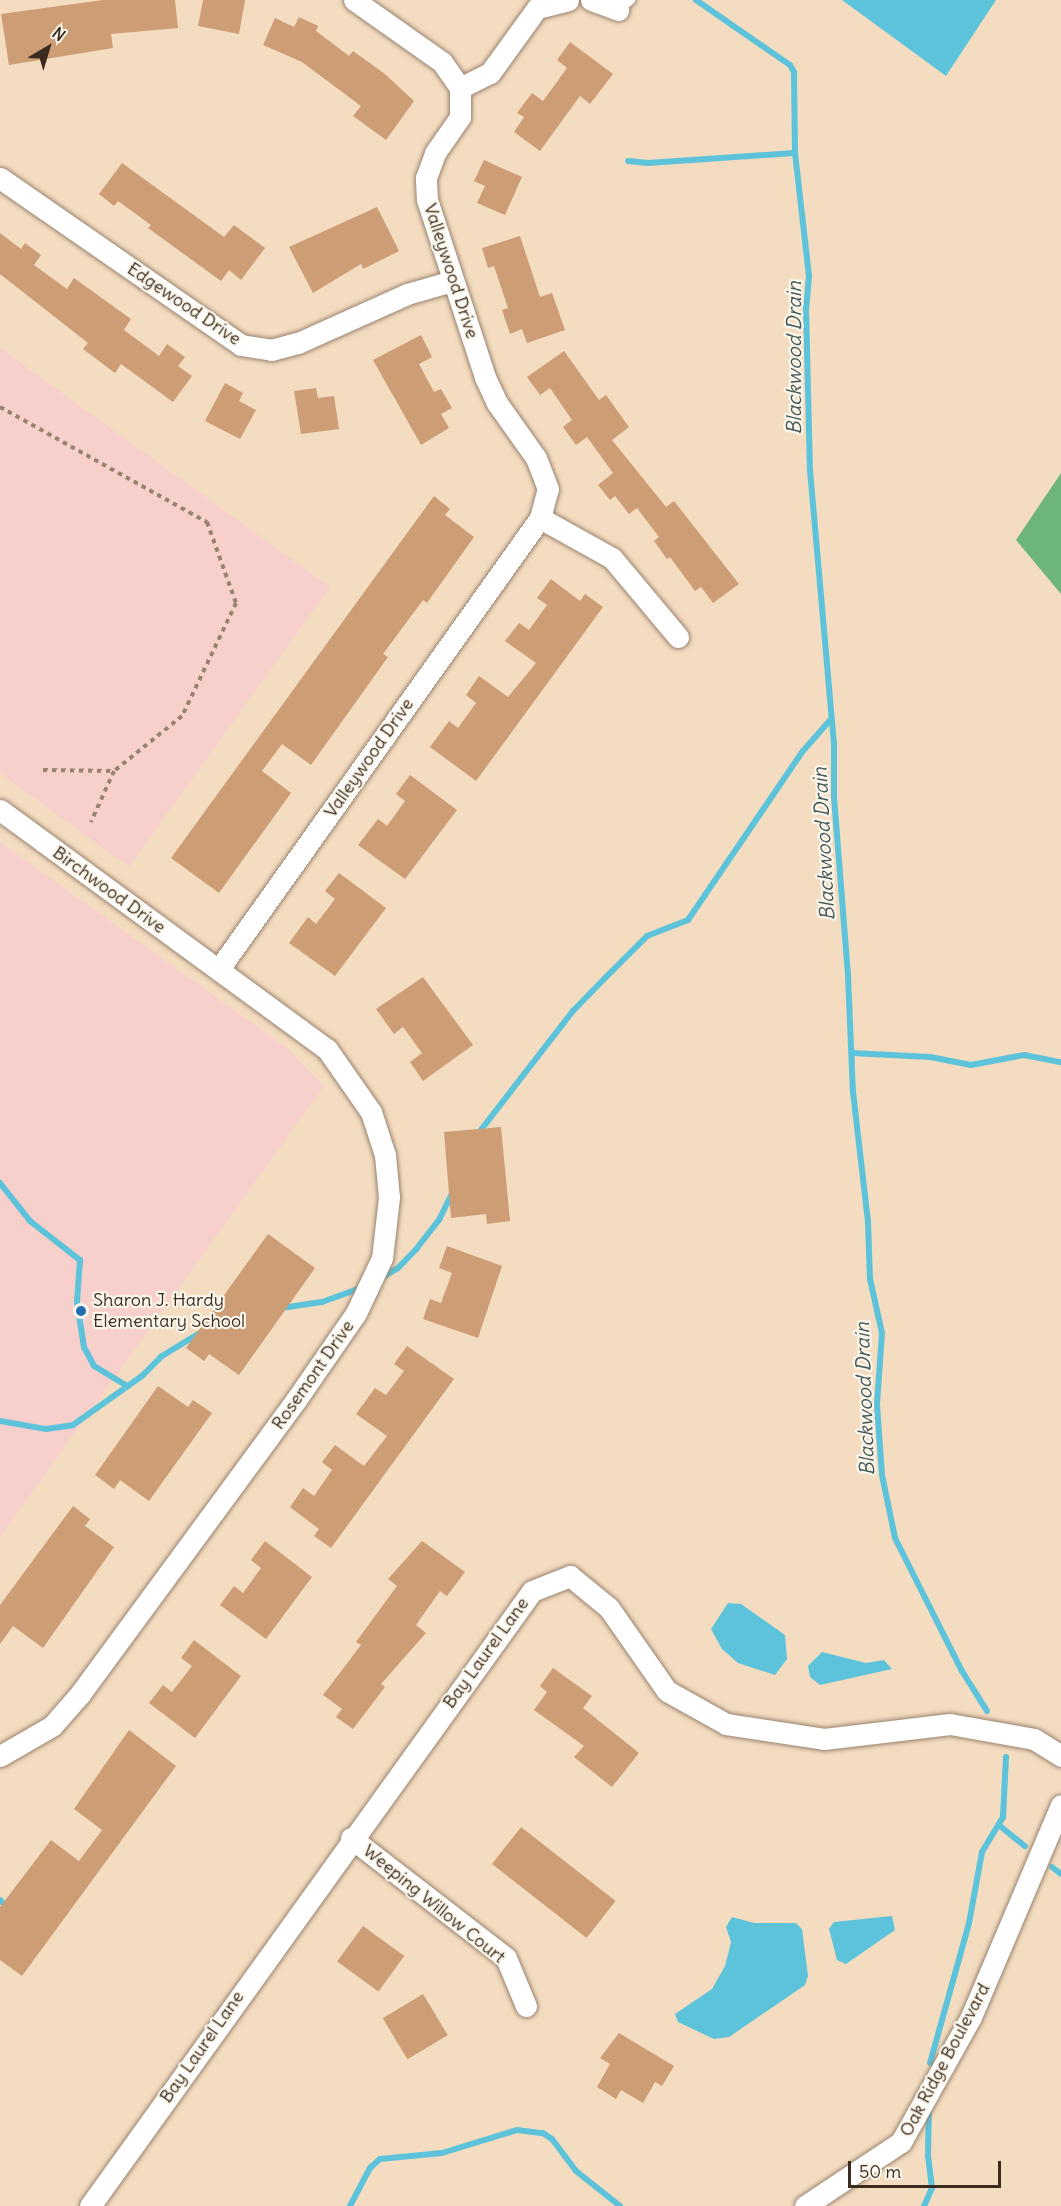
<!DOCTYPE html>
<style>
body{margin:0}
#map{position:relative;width:1061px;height:2206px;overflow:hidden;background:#f4dcc0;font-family:Delius,sans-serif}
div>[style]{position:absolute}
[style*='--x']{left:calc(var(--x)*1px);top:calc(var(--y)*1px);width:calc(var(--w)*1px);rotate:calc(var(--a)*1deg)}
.built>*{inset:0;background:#f7d0cc}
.forest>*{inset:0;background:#6db57a}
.water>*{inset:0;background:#5dc3db}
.stream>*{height:6px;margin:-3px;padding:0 3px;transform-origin:3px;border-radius:3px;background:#5dc3db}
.building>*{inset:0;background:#cd9d75;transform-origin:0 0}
.path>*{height:4px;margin-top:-2px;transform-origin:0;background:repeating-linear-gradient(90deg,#98836f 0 4.5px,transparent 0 9px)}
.roads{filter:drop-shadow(0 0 2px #98836f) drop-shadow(0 0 2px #98836f)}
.lane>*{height:10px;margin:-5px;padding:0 5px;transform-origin:5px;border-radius:5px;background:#fff}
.street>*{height:21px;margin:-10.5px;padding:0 10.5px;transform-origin:10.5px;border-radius:10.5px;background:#fff}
.dots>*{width:16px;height:16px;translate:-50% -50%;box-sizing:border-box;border:3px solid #fbf7ec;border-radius:50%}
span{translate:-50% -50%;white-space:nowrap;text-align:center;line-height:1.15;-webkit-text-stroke:4.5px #fbf7ec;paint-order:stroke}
.street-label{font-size:18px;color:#3b2a1e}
.poi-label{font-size:18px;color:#3b2a1e}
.left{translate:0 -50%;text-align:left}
.water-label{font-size:20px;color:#455857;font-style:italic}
.north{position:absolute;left:18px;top:18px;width:60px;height:60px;-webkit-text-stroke:4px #fbf7ec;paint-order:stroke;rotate:38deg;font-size:16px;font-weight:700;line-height:24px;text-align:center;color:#3b2a1e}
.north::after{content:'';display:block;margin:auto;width:21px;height:27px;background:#3b2a1e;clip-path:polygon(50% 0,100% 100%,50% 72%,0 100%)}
.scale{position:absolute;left:848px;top:2161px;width:153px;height:27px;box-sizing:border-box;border:3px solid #3b2a1e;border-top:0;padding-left:8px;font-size:18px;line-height:21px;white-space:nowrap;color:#3b2a1e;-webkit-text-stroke:4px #fbf7ec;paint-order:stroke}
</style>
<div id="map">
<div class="built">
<div style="clip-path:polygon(0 348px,330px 587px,129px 867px,0 773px)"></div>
<div style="clip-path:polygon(0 842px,288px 1049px,324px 1086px,0 1537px)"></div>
</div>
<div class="forest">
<div style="clip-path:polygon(1061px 473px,1061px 594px,1016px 540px)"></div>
</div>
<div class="water">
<div style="clip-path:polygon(842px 0,996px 0,946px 76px)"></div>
<div style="clip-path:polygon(728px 1603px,741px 1604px,785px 1635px,787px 1659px,775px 1675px,738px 1663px,722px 1649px,711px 1629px)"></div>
<div style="clip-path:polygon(822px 1652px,866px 1663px,884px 1660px,892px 1669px,820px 1685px,810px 1677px,808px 1666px)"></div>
<div style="clip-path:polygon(892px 1916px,895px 1930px,846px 1964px,837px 1960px,829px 1929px,834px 1922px)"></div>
<div style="clip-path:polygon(732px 1917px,754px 1923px,796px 1923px,802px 1929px,808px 1976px,805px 1985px,729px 2037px,714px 2039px,678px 2022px,675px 2014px,712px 1989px,725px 1966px,731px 1942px,726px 1927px)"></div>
</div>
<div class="stream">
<div style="--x:696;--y:0;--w:114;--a:34.7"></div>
<div style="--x:790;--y:65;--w:8;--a:60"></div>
<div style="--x:794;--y:72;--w:81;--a:89.3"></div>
<div style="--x:795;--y:153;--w:124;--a:83.5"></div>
<div style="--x:809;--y:276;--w:32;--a:95"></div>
<div style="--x:806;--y:308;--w:162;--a:88.6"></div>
<div style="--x:810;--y:470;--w:273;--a:85"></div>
<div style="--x:834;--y:742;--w:55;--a:90"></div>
<div style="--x:834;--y:797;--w:179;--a:85.5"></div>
<div style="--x:848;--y:975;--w:117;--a:87.6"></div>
<div style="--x:853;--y:1092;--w:131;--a:83.4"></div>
<div style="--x:868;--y:1222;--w:57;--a:88"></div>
<div style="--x:870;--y:1279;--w:55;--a:77.5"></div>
<div style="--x:882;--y:1333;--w:72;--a:94"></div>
<div style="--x:877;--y:1405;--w:70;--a:85.9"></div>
<div style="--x:882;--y:1475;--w:64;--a:78.3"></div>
<div style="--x:895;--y:1538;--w:149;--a:63.3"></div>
<div style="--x:962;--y:1671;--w:47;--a:58"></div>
<div style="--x:628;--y:161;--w:20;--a:6"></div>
<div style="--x:648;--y:163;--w:147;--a:-3.9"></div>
<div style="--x:852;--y:1053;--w:78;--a:2.9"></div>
<div style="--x:930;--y:1057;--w:42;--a:11"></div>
<div style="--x:971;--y:1065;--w:54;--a:-10.7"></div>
<div style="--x:1024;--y:1055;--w:38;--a:11"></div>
<div style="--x:477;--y:1135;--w:157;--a:-52.3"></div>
<div style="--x:573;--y:1011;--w:46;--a:-45.9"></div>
<div style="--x:605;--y:978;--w:59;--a:-45"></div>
<div style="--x:647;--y:936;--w:44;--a:-21.3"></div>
<div style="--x:688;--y:920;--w:204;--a:-55.8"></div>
<div style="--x:803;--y:751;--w:43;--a:-48.8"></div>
<div style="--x:0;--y:1183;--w:48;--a:51.7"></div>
<div style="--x:30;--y:1221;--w:63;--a:38"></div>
<div style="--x:80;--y:1260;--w:42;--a:94.1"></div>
<div style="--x:77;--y:1302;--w:46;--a:81.2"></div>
<div style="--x:84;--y:1347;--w:21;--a:62"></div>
<div style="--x:94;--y:1366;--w:39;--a:31"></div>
<div style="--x:378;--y:1280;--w:23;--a:-31"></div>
<div style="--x:398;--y:1268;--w:28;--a:-46"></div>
<div style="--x:417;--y:1248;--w:36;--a:-52"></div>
<div style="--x:439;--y:1220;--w:30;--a:-64"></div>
<div style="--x:281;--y:1308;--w:41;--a:-8.3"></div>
<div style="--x:322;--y:1302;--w:41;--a:-19.7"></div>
<div style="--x:0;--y:1421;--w:47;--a:9.9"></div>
<div style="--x:46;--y:1429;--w:27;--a:-8"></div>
<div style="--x:73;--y:1425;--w:85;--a:-35.4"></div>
<div style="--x:142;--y:1376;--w:28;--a:-45"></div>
<div style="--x:162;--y:1356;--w:48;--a:-31.4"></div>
<div style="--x:1000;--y:1826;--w:32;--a:39"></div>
<div style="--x:1052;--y:1867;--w:11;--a:38"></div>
<div style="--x:0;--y:1900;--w:13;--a:45"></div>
<div style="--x:930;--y:2063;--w:145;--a:-74.4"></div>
<div style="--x:969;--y:1923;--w:72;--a:-79.6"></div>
<div style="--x:982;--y:1852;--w:41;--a:-59"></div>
<div style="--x:1003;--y:1817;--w:60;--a:-87.1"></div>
<div style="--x:350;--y:2206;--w:43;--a:-62.2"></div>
<div style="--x:370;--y:2168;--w:13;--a:-42"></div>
<div style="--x:380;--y:2159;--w:62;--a:-5.5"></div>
<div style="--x:442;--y:2153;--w:78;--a:-17"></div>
<div style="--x:517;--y:2130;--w:26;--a:7"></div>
<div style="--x:543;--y:2133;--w:11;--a:34"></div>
<div style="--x:552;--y:2139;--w:40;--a:53"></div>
<div style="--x:576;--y:2171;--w:56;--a:38.5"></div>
<div style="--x:924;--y:2206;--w:20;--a:-66"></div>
<div style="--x:932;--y:2188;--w:31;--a:-97"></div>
<div style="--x:928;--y:2157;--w:50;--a:-88.9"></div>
</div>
<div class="building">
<div style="clip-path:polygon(103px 0,175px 0,178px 28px,111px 34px,113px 48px,9px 65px,1px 14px)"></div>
<div style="clip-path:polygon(203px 0,245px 0,239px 34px,198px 26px)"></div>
<div style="clip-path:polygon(299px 17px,318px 26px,316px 31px,349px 56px,353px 51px,385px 74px,414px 101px,386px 140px,353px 116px,361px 106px,302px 62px,263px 45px,275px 18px,294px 27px)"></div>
<div style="clip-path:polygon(570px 42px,613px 74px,590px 104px,580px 96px,540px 151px,514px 132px,524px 117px,517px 113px,532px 93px,543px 101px,567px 68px,557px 60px)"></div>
<div style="clip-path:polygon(484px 160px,522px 177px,505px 215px,477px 203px,485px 186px,474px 181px)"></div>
<div style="clip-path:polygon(122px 163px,224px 237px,234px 225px,265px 248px,241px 280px,229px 270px,221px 281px,148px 228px,151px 225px,118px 201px,114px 206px,99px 194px)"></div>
<div style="clip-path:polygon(377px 207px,399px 251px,363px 269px,361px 264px,313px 293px,289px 247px)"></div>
<div style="clip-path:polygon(0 233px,21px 249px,25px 243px,41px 255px,34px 265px,67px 289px,74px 278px,131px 319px,124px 330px,159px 356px,167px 344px,185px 357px,178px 366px,192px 376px,173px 402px,121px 364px,115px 373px,83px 349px,88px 343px,0 274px)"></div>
<div style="clip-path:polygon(520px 236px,540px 297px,552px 293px,565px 330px,527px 343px,522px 329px,510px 334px,502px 310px,508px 308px,494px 266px,488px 268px,482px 248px)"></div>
<div style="clip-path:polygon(421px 335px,432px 357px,419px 364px,434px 392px,441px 389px,452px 408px,441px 414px,449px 428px,421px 445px,373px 360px)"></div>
<div style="clip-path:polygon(564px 351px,599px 400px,606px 395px,629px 427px,612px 440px,666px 507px,674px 501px,739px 584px,713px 603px,701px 587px,695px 591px,670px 557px,667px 559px,654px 541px,659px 537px,637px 508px,629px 514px,615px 496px,610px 500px,598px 485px,613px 473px,587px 437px,576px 445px,563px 427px,572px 420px,550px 388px,540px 395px,527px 377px)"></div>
<div style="clip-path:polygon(225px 383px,243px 393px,239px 401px,256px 410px,240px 439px,205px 421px)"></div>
<div style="clip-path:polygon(316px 388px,318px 398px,334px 396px,339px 429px,301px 434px,294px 391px)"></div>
<div style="clip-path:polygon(434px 496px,450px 509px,445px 515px,474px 537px,427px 603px,423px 600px,383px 654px,388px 657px,311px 765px,282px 744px,262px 771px,291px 793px,219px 893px,171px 858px)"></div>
<div style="clip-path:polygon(551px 579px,580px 601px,585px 594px,603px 607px,476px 781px,430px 747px,449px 721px,458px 728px,476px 703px,466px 695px,479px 676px,508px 697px,536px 663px,505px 641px,519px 623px,529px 630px,547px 605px,537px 598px)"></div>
<div style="clip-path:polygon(410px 775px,457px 810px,405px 879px,358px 845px,378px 819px,387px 826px,405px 801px,396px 794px)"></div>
<div style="clip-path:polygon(339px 873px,386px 908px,335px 976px,289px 943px,308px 917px,316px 924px,335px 899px,325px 891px)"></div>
<div style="clip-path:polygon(423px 977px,473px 1045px,423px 1081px,410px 1062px,422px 1053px,403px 1027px,394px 1034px,376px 1009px)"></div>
<div style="clip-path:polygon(501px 1127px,510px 1221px,487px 1224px,486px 1214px,451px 1218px,444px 1132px)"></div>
<div style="clip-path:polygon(268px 1234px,315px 1268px,239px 1375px,209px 1354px,204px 1361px,186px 1348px)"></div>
<div style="clip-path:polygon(447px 1246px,502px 1266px,478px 1338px,423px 1319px,430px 1299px,441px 1303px,452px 1273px,439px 1268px)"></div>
<div style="clip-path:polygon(407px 1346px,454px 1379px,331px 1548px,314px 1536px,319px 1529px,290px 1507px,303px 1488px,314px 1496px,332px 1470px,322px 1462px,335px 1445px,364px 1466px,387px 1436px,356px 1414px,375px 1388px,386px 1395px,404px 1371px,394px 1364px)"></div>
<div style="clip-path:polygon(158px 1386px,188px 1407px,193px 1400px,212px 1413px,149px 1501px,120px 1480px,114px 1489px,95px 1475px)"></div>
<div style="clip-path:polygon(73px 1506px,90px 1519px,85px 1526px,114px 1547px,43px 1648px,13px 1626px,0 1644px,0 1605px)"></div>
<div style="clip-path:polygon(265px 1541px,312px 1577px,266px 1639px,220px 1605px,234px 1586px,243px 1593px,261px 1568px,251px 1560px)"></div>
<div style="clip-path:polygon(422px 1541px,465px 1572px,447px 1596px,440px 1591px,416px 1625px,426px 1633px,381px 1684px,385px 1687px,353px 1729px,336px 1717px,342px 1709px,323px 1695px,361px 1645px,356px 1642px,397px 1586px,388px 1579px)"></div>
<div style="clip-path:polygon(194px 1640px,241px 1676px,195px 1738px,149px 1703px,163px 1685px,172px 1692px,192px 1666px,181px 1658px)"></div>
<div style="clip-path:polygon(553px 1668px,592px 1696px,583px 1708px,639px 1753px,612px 1787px,574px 1757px,584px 1746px,534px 1710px,547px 1692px,540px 1686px)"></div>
<div style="clip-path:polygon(129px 1730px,176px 1766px,22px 1976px,0 1960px,0 1907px,51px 1840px,79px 1861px,102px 1830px,74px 1809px)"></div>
<div style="left:521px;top:1827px;width:120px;height:47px;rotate:38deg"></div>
<div style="left:363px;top:1926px;width:51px;height:44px;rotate:36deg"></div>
<div style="left:423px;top:1994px;width:48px;height:47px;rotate:59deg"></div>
<div style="clip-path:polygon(619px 2033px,674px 2066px,662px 2086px,655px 2082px,643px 2103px,621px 2090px,616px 2099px,597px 2087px,610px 2064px,600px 2058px)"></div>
</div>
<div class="path">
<div style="--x:0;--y:407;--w:237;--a:29.1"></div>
<div style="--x:207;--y:522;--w:86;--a:70.3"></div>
<div style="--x:236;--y:603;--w:125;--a:115.5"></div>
<div style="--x:182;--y:716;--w:87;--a:141"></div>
<div style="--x:114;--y:771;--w:56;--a:114.3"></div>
<div style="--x:43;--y:770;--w:71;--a:0.8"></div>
</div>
<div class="roads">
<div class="lane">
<div style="--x:618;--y:10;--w:16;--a:-40"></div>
</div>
<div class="street">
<div style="--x:354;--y:0;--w:108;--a:35.2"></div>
<div style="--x:442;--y:62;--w:32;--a:55"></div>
<div style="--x:591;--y:0;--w:29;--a:20"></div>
<div style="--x:0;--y:178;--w:293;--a:34.7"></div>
<div style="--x:241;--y:345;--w:30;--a:9"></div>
<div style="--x:271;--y:350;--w:28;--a:-15"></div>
<div style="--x:298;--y:343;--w:120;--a:-24.2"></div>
<div style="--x:407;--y:294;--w:47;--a:-16.1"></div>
<div style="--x:540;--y:518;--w:82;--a:29.1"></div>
<div style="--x:612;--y:558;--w:103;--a:50.1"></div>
<div style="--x:0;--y:810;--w:405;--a:36.2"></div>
<div style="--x:327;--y:1049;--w:77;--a:55.1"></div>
<div style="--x:371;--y:1112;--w:45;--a:72"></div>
<div style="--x:385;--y:1155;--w:42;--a:84.6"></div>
<div style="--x:389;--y:1197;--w:61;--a:96.5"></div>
<div style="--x:382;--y:1258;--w:61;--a:115.3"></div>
<div style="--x:356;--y:1313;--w:106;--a:124.6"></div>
<div style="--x:296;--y:1400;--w:363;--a:126.3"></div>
<div style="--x:81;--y:1693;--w:44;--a:131.3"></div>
<div style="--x:52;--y:1726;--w:60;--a:150"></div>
<div style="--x:219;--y:969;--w:554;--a:-54.56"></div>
<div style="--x:540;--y:518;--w:30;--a:-75"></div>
<div style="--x:548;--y:489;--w:33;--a:-111"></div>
<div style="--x:536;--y:458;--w:67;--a:-125.3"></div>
<div style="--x:497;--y:403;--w:29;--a:-115"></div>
<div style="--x:485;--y:377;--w:186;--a:-108.1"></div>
<div style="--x:427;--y:200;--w:22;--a:-93"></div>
<div style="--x:426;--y:178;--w:27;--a:-70"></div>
<div style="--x:435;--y:153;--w:44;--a:-55.2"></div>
<div style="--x:460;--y:117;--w:29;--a:-90"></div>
<div style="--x:460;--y:88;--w:34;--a:-27"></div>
<div style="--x:490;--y:73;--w:80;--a:-54.1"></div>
<div style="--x:537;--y:8;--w:32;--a:-14"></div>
<div style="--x:351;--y:1838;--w:196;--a:37.7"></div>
<div style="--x:506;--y:1958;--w:52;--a:67.4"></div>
<div style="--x:90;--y:2206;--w:757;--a:-54.3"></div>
<div style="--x:532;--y:1591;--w:41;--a:-21.5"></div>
<div style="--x:570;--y:1576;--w:50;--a:39.4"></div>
<div style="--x:609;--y:1608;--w:101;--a:55.1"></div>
<div style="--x:667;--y:1691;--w:68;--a:29.2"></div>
<div style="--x:726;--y:1724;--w:99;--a:8.7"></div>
<div style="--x:824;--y:1739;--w:127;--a:-6.8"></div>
<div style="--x:950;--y:1724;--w:85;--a:10.1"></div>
<div style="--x:1034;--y:1739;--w:32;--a:32"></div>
<div style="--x:805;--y:2206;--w:115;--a:-33.7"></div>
<div style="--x:901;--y:2142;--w:143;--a:-60.8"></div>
<div style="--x:971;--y:2017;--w:230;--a:-67"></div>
</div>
</div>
<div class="dots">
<div style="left:81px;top:1311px;background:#1f6fb2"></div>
</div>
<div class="street-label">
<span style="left:451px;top:271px;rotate:72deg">Valleywood Drive</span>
<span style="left:184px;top:304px;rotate:34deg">Edgewood Drive</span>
<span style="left:369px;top:758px;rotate:-55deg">Valleywood Drive</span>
<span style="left:109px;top:890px;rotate:36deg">Birchwood Drive</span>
<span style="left:313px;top:1375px;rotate:-55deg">Rosemont Drive</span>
<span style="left:486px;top:1653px;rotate:-54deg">Bay Laurel Lane</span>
<span style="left:434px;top:1904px;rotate:39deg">Weeping Willow Court</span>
<span style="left:202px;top:2047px;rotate:-55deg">Bay Laurel Lane</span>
<span style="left:945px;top:2060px;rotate:-62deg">Oak Ridge Boulevard</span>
</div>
<div class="poi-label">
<span class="left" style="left:93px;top:1311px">Sharon J. Hardy<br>Elementary School</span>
</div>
<div class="water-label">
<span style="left:793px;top:358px;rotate:-90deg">Blackwood Drain</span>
<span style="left:823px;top:844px;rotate:-93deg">Blackwood Drain</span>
<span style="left:864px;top:1399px;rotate:-92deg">Blackwood Drain</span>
</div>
<div class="north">N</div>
<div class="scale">50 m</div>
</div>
